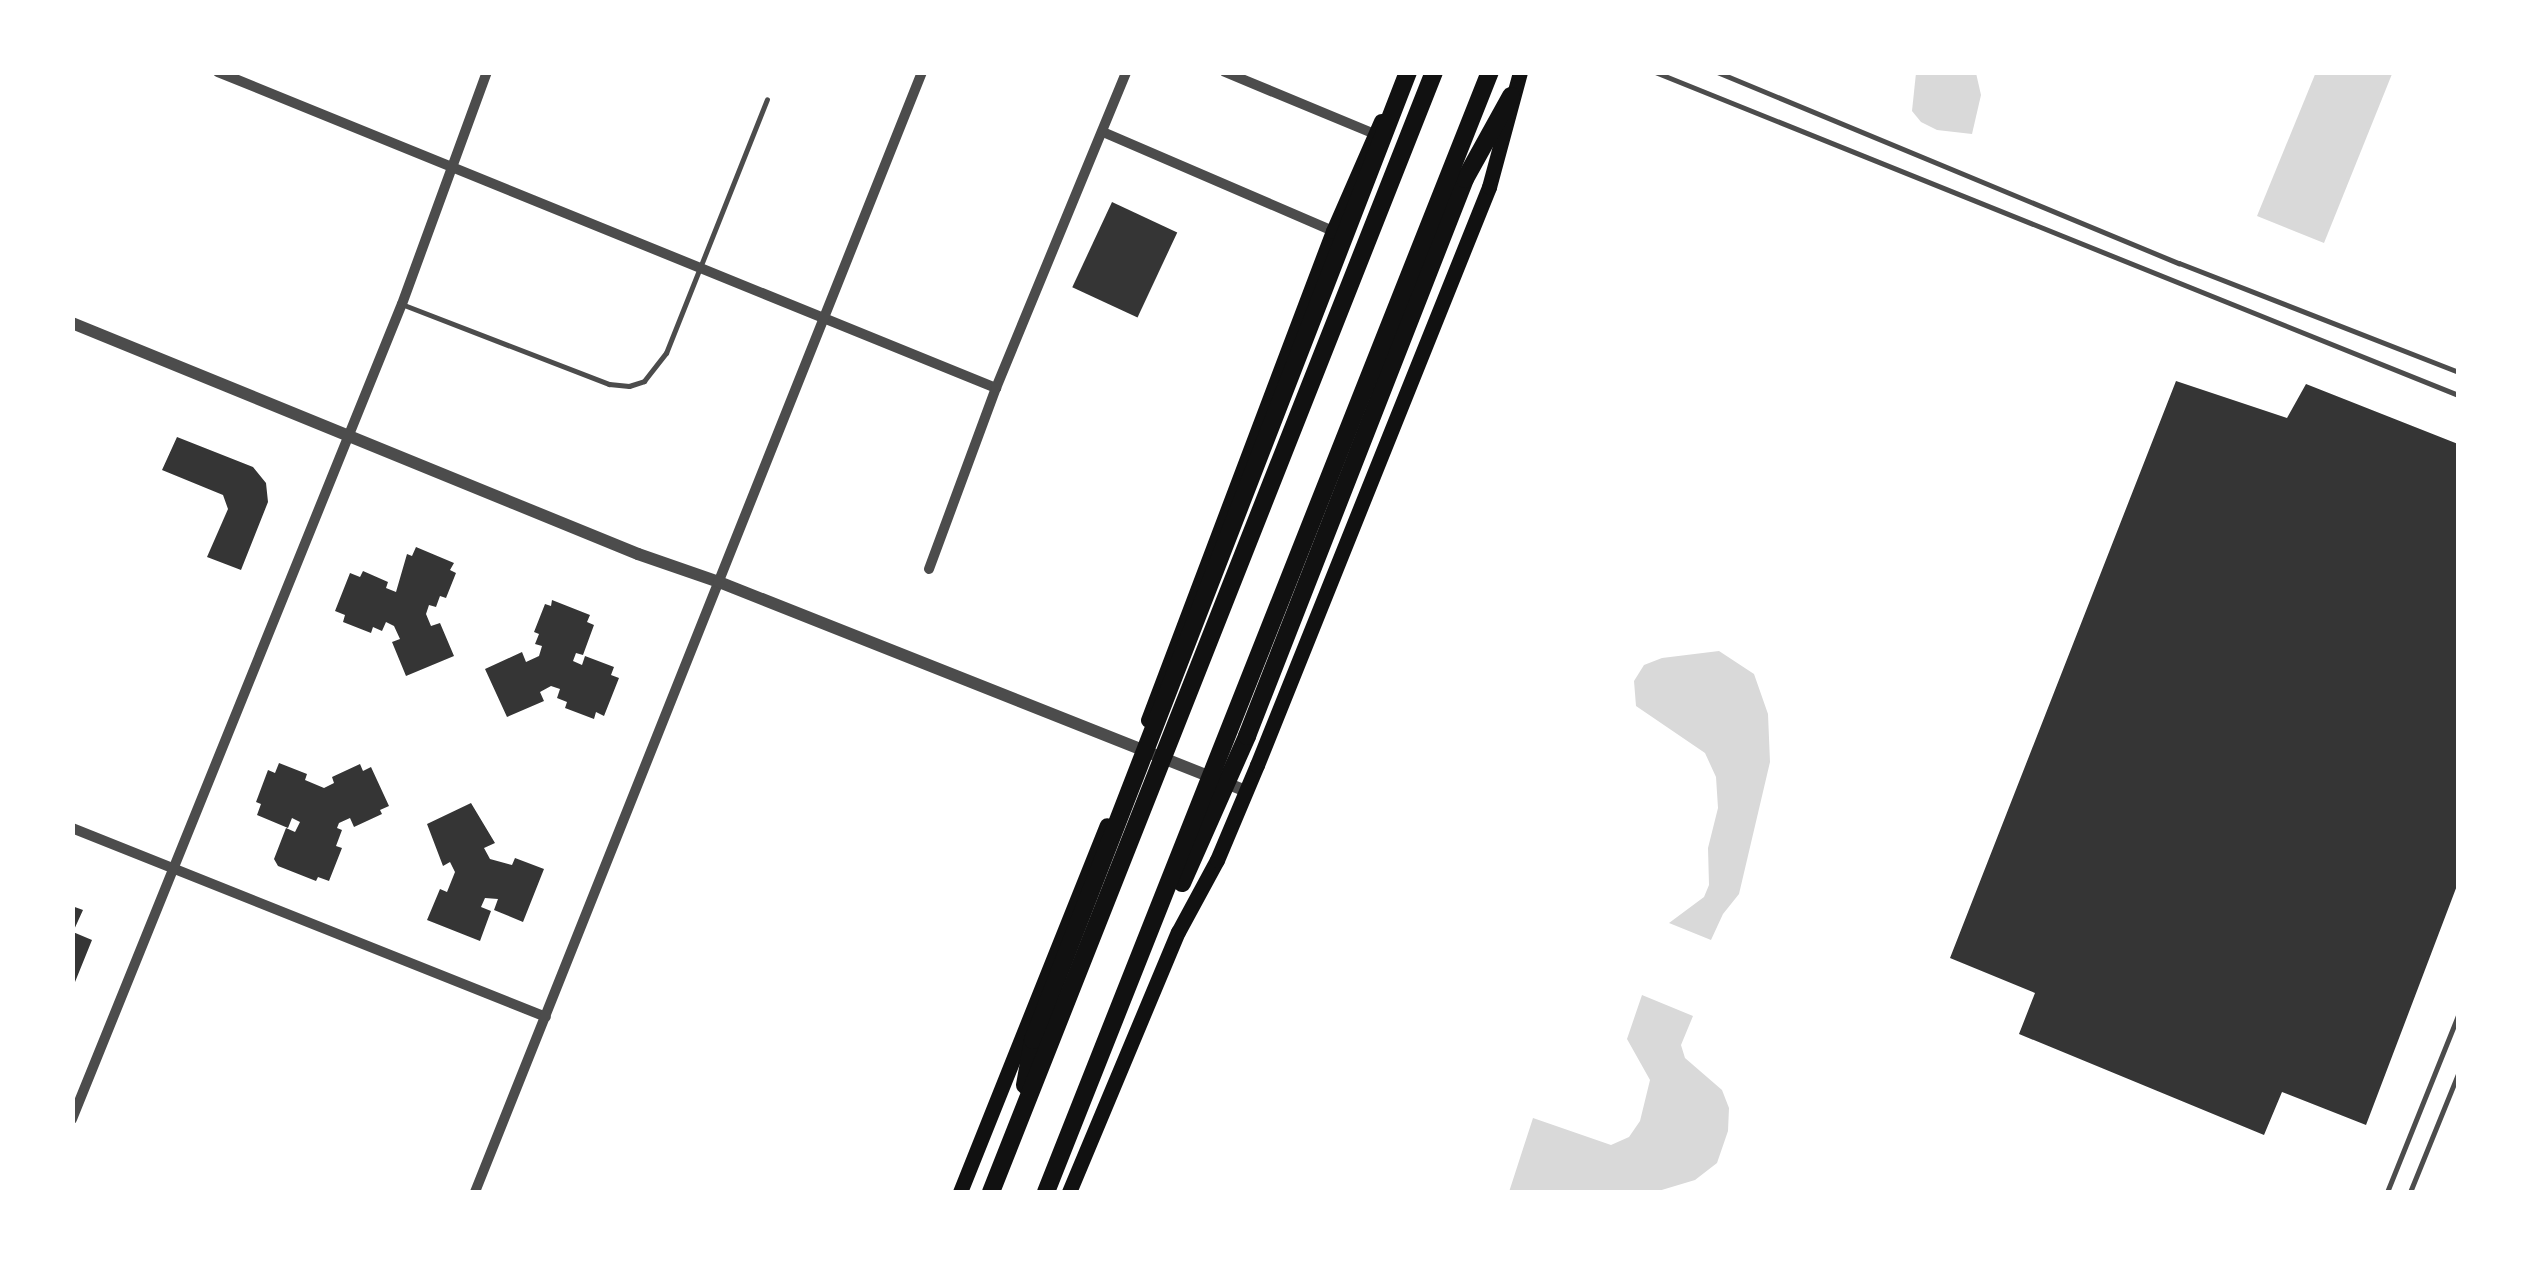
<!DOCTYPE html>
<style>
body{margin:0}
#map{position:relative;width:2531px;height:1265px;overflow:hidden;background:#fff;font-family:Ubuntu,sans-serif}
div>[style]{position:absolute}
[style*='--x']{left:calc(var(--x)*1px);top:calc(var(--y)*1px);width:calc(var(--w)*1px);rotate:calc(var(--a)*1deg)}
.water>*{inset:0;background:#d9d9d9}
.building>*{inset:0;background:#353535;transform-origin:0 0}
.service>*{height:5px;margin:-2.5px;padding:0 2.5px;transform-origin:2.5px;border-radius:2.5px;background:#4c4c4c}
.minor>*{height:10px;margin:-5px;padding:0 5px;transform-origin:5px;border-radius:5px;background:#4c4c4c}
.tertiary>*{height:12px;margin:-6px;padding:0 6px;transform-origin:6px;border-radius:6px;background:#4c4c4c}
.primary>*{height:15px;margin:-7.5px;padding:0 7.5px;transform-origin:7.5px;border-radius:7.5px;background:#111}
.motorway>*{height:18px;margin:-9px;padding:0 9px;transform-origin:9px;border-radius:9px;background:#111}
span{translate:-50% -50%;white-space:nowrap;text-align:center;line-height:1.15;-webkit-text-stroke:8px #fff;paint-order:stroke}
.frame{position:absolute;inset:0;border:75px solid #fff;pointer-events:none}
</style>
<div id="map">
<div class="water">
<div style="clip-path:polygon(2316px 72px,2392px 74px,2324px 243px,2257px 216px)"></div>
<div style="clip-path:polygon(1916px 73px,1976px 73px,1981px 95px,1972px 134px,1937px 130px,1921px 122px,1912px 111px)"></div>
<div style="clip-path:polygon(1719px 651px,1754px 674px,1768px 714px,1770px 762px,1739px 894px,1723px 914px,1711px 940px,1669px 923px,1704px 897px,1709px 885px,1708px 848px,1718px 808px,1716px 777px,1705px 753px,1636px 706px,1634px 681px,1644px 665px,1662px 658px)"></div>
<div style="clip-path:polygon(1642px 995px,1693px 1016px,1681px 1045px,1685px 1058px,1722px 1090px,1729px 1108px,1728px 1131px,1717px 1163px,1695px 1180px,1655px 1192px,1509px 1192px,1533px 1118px,1611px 1145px,1629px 1137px,1640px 1121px,1650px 1080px,1627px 1039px)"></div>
</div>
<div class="building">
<div style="left:1112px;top:202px;width:72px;height:94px;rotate:25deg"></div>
<div style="clip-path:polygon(2176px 381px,2287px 418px,2306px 384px,2458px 444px,2458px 883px,2366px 1125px,2282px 1092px,2264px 1135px,2019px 1034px,2035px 993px,1950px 958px)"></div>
<div style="clip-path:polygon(177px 437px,253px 467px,266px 483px,268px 502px,241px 570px,207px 557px,228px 509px,223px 495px,162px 470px)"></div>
<div style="clip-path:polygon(416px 547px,454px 563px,450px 570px,456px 573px,446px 598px,440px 596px,436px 607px,429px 605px,426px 614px,431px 626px,440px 623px,454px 656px,406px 676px,392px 642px,400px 639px,394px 626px,386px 622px,382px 631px,373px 627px,371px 633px,343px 622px,345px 615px,335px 611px,350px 573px,360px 577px,363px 571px,388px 582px,386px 588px,396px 592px,407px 554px,412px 556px)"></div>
<div style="clip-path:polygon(552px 600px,590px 615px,587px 622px,594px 625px,583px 655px,576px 653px,573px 661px,582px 665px,585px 656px,614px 667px,611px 675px,619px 678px,604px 716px,596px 712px,594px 719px,565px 708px,567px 702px,557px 698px,560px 689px,551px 686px,540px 692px,544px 701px,507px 717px,485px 669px,522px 652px,526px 662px,539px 656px,542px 646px,535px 644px,539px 634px,534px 632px,545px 604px,551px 606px)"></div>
<div style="clip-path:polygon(279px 763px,307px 774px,305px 780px,324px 788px,334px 783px,332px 777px,360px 764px,363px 771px,371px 767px,389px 806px,380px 810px,382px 814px,354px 827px,350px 818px,339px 823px,337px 828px,342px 830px,336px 846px,342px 848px,329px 881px,318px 877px,316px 881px,278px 866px,274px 859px,286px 828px,295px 832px,300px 822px,292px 818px,288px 828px,257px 815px,261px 804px,256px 802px,268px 770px,275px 773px)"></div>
<div style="clip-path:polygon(471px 803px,495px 843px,484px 848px,490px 859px,512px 865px,515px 858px,544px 869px,523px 922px,494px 910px,498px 899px,485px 898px,481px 907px,491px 911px,480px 941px,427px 920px,440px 889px,447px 892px,455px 872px,450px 862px,443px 866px,427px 824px)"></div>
<div style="clip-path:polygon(72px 906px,83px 910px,73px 932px,92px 940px,73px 987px)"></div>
</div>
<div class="service">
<div style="--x:1655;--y:72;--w:866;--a:21.91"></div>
<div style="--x:1717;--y:72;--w:500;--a:22.5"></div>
<div style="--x:2179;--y:263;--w:300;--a:21.3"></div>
<div style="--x:404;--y:305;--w:220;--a:21.1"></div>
<div style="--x:609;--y:384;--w:20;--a:6"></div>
<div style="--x:629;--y:386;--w:16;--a:-18"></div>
<div style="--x:644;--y:381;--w:36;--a:-52"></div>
<div style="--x:666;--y:353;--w:273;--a:-68.3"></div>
<div style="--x:2387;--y:1192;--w:191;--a:-68.1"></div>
<div style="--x:2410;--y:1192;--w:127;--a:-67.9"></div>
</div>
<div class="minor">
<div style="--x:218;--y:72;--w:840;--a:22.11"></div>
<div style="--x:1225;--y:72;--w:162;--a:22.5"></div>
<div style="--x:1103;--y:132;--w:250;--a:23.3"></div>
<div style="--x:929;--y:569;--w:193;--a:-69.7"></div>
<div style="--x:996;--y:388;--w:342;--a:-67.6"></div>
<div style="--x:72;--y:828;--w:510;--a:21.74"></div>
<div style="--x:72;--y:1119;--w:879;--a:-67.96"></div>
<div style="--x:402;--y:304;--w:247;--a:-69.9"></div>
<div style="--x:475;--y:1192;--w:1206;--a:-68.24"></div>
</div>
<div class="tertiary">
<div style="--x:72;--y:323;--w:611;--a:22.2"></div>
<div style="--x:638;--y:554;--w:86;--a:19.1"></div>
<div style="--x:719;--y:582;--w:567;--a:21.63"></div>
</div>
<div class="primary">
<div style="--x:1148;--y:720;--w:523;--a:-69.28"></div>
<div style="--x:1333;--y:231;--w:120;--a:-66.4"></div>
<div style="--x:960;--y:1192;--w:395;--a:-68.2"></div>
<div style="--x:1069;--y:1192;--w:282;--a:-67.3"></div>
<div style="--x:1178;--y:932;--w:82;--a:-61.6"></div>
<div style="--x:1217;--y:860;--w:103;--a:-67.2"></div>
<div style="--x:1257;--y:765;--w:623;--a:-68.13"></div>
<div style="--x:1489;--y:187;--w:119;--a:-74.9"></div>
</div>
<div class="motorway">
<div style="--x:1182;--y:883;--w:161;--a:-66.1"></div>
<div style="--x:1247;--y:736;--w:598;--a:-68.63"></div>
<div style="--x:1465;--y:179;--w:95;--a:-61"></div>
<div style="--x:1025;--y:1085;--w:46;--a:-79.9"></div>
<div style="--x:1033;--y:1040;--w:1038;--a:-68.82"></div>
<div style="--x:991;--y:1192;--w:1204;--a:-68.42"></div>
<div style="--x:1046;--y:1192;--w:1205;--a:-68.38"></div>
</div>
<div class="frame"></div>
</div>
